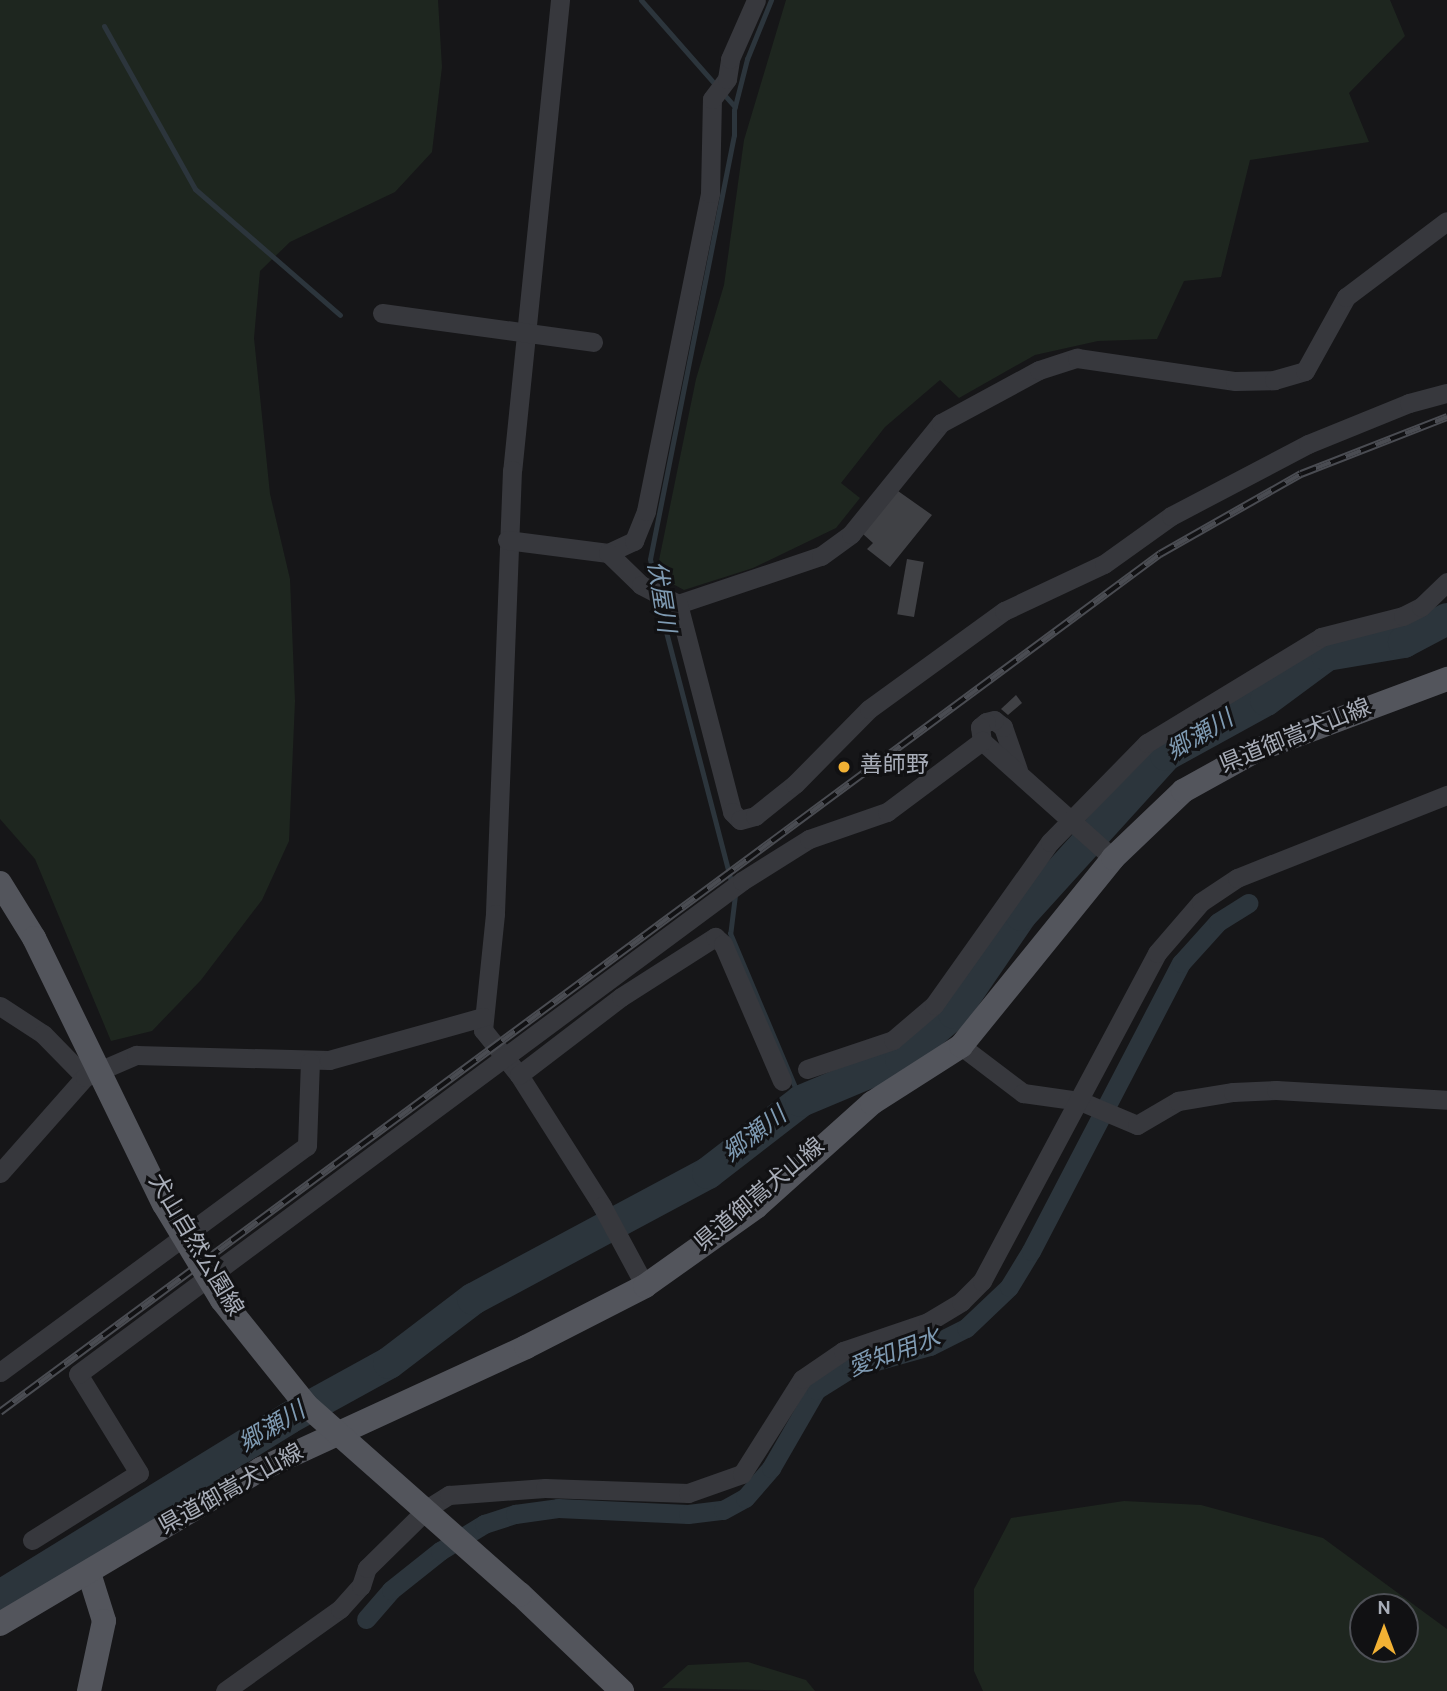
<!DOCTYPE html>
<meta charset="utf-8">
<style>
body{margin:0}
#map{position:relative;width:1447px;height:1691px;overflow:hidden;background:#161618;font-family:Overpass,"Noto Sans JP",sans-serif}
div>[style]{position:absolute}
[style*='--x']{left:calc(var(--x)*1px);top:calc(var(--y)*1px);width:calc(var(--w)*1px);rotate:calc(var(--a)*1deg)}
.green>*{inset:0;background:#1e261f}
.stream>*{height:5px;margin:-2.5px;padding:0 2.5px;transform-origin:2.5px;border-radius:2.5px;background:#2c353c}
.canal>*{height:19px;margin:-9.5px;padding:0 9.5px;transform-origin:9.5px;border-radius:9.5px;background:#2c353c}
.river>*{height:32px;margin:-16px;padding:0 16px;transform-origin:16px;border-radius:16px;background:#2c353c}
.building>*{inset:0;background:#404145;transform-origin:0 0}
.minor>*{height:19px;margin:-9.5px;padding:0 9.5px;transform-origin:9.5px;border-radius:9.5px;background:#37383d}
.major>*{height:24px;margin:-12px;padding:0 12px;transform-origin:12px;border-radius:12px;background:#53555c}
.rail>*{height:8px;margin-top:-4px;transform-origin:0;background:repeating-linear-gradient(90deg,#111113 0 16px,#4a4c52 0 32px);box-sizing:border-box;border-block:2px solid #4a4c52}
.major-bridge>*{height:24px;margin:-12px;padding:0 12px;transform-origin:12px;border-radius:12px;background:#53555c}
.dots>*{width:19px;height:19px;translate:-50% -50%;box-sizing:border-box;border:4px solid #111113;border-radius:50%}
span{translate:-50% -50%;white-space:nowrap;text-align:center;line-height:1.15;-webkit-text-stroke:6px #111113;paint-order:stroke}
.street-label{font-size:23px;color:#a8adb8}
.poi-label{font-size:23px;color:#a8adb8}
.left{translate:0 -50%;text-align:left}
.water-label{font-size:24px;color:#7f9bb3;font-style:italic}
.north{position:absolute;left:1349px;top:1593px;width:70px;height:70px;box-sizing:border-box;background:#111113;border:2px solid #4d4f55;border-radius:50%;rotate:0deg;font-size:19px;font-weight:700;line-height:28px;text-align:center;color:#a8adb8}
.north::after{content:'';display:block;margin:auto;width:24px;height:32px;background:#f2b134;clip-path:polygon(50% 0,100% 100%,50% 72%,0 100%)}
</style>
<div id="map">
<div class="green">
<div style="clip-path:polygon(0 0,438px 0,442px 67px,432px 152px,395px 192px,290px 242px,260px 271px,254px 338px,270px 494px,290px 579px,295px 701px,289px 841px,262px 900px,201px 980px,152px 1031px,111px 1041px,35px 859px,0 819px)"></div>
<div style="clip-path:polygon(786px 0,1390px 0,1405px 36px,1349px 93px,1369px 142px,1250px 160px,1221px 277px,1184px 281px,1157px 339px,1098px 341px,1035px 355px,959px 398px,940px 380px,885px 427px,841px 483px,860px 498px,836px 528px,753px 568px,684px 590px,656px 575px,696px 379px,724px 285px,744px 140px)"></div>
<div style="clip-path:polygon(evenodd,1124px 1501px,1201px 1505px,1323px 1538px,1447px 1629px,1447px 1691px,983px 1691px,974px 1671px,974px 1589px,1011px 1518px,1124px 1501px,1363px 1607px,1405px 1607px,1405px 1649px,1363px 1649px,1363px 1607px)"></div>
<div style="clip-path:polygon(748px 1662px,806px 1680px,815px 1691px,662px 1688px,688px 1665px)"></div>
</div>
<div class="stream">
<div style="--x:641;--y:0;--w:142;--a:48.7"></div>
<div style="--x:104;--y:26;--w:187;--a:60.8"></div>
<div style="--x:195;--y:189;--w:192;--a:41"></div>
<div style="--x:655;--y:587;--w:28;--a:-100"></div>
<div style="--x:650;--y:559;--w:432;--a:-78.8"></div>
<div style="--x:734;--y:135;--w:25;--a:-90"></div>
<div style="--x:734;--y:110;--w:53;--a:-75.7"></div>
<div style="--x:747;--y:59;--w:64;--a:-67.9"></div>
<div style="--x:658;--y:601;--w:290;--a:75.4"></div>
<div style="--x:735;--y:895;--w:38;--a:97"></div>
<div style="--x:730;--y:933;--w:182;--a:67.1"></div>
</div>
<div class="canal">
<div style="--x:366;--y:1619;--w:38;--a:-49"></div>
<div style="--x:391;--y:1590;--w:63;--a:-38.5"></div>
<div style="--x:440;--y:1551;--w:52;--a:-31.5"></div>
<div style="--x:484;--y:1524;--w:33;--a:-18"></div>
<div style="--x:515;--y:1514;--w:43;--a:-7.9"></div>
<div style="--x:558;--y:1508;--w:130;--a:2.6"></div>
<div style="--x:688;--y:1514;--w:35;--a:-7"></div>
<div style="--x:723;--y:1510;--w:25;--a:-29"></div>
<div style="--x:745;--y:1498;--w:40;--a:-49"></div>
<div style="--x:771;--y:1468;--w:90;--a:-60"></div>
<div style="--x:816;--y:1390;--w:41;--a:-32.2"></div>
<div style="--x:851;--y:1368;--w:82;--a:-15.6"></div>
<div style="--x:930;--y:1346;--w:40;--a:-26.6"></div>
<div style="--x:966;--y:1328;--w:59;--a:-43.6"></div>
<div style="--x:1009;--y:1287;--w:42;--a:-58.6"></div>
<div style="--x:1031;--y:1251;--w:325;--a:-62.5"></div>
<div style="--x:1181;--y:963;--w:55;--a:-47.9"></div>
<div style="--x:1218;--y:922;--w:36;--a:-32"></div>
</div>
<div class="river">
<div style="--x:0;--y:1596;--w:339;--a:-31.6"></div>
<div style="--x:289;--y:1418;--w:114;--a:-28.8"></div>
<div style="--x:389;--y:1363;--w:106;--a:-37.3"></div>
<div style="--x:473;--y:1299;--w:267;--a:-28.2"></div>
<div style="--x:708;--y:1173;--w:118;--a:-37.7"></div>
<div style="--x:801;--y:1101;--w:108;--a:-22.8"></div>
<div style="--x:901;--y:1059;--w:70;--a:-41"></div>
<div style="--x:954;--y:1013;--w:119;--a:-55.6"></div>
<div style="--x:1021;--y:915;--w:216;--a:-47.8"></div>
<div style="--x:1166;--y:755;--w:114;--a:-28.8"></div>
<div style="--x:1266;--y:700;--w:76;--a:-36.4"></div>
<div style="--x:1327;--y:655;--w:78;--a:-9.6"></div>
<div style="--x:1404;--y:642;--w:49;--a:-28.1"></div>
</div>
<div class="building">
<div style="clip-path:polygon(898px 491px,932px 515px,890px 567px,867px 549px,873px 543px,863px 534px)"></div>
<div style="left:907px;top:559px;width:17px;height:56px;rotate:10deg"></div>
<div style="clip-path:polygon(1016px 695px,1022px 703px,1008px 715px,1001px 709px)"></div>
</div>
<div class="minor">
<div style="--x:560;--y:0;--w:472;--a:95.8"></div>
<div style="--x:512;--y:470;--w:444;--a:92.2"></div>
<div style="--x:495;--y:914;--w:117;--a:95.9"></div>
<div style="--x:483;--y:1030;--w:58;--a:51.3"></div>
<div style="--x:519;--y:1075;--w:155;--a:57.6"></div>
<div style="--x:602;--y:1206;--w:91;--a:61.7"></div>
<div style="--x:382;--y:313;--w:213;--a:7.8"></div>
<div style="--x:507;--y:540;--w:102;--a:7.3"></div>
<div style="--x:608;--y:553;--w:29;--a:-25"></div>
<div style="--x:634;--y:541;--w:32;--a:-68"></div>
<div style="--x:646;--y:511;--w:324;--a:-78.6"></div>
<div style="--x:710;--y:193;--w:94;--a:-88.8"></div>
<div style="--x:712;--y:99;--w:25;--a:-53"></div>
<div style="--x:727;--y:79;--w:20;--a:-81"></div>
<div style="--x:730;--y:59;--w:64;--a:-66.2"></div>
<div style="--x:608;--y:553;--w:46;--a:44.1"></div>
<div style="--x:641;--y:585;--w:42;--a:27.2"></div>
<div style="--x:678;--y:604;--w:151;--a:-18.6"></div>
<div style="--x:821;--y:556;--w:37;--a:-36"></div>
<div style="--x:851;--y:534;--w:143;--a:-51"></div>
<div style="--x:941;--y:423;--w:111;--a:-28.4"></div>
<div style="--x:1039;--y:370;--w:40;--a:-18"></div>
<div style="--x:1077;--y:358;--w:160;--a:8.3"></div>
<div style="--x:1235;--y:381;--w:39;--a:-1"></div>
<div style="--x:1274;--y:380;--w:32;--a:-16"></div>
<div style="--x:1305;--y:371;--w:85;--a:-61"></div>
<div style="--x:1346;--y:297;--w:126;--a:-37"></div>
<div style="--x:678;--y:604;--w:215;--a:75.4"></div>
<div style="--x:732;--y:812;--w:11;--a:45"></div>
<div style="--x:740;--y:820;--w:16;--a:-15"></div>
<div style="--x:755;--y:816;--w:51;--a:-38.7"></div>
<div style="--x:795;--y:784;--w:105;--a:-45.4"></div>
<div style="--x:869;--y:709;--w:167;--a:-36"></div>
<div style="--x:1004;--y:611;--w:110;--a:-25.2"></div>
<div style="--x:1104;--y:564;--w:82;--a:-35.6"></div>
<div style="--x:1171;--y:516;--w:155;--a:-27.7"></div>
<div style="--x:1308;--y:444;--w:109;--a:-22.1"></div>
<div style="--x:1409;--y:403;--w:39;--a:-15"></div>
<div style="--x:1018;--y:770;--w:46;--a:-109.2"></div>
<div style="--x:1003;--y:727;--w:11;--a:-142"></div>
<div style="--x:994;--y:720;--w:8;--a:166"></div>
<div style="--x:986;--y:722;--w:8;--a:140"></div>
<div style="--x:980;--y:727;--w:14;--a:82"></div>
<div style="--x:982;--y:741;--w:176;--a:41.8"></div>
<div style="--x:0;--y:1006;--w:51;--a:33.1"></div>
<div style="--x:43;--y:1034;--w:60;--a:45.7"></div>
<div style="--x:961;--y:1046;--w:78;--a:37.2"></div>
<div style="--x:1023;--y:1093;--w:58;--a:8"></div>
<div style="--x:1080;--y:1101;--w:62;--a:22.8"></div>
<div style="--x:1137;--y:1125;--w:48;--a:-30.3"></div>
<div style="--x:1178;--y:1101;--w:56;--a:-9.3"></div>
<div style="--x:1233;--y:1092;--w:43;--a:-2.7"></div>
<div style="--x:1276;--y:1090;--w:171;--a:3.3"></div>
<div style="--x:807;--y:1069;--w:91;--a:-18.6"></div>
<div style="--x:893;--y:1040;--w:54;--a:-40.5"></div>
<div style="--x:934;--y:1005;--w:200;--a:-54.6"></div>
<div style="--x:1050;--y:842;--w:139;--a:-45.6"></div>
<div style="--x:1147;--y:743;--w:204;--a:-31.3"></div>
<div style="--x:1321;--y:637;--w:85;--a:-14.4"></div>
<div style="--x:1403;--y:616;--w:20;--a:-27"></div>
<div style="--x:1421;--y:607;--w:36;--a:-44"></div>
<div style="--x:519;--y:1075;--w:128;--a:-37.4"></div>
<div style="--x:621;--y:997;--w:112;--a:-32.6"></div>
<div style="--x:715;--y:937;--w:11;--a:41"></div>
<div style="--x:723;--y:944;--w:149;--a:66.7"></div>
<div style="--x:0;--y:1173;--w:128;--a:-48.5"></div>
<div style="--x:85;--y:1077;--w:56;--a:-23.3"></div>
<div style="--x:136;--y:1055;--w:193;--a:1.5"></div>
<div style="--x:329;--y:1060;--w:160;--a:-15.6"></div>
<div style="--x:0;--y:1372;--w:381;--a:-36.4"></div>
<div style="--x:307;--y:1146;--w:84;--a:-88"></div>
<div style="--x:32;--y:1540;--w:126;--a:-32.1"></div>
<div style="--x:139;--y:1473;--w:116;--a:-121.6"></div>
<div style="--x:78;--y:1374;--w:827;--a:-36.59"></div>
<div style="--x:742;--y:881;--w:79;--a:-32.1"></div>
<div style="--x:809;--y:839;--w:83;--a:-19.1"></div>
<div style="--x:887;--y:812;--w:119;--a:-36.8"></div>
<div style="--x:225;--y:1691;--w:141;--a:-35.5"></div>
<div style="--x:340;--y:1609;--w:31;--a:-48"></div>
<div style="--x:361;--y:1586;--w:19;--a:-72"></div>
<div style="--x:367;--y:1568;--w:86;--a:-44.5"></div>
<div style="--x:428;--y:1508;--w:25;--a:-32"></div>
<div style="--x:449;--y:1495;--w:96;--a:-4.2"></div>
<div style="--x:545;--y:1488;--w:143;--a:2"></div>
<div style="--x:688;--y:1493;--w:57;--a:-19.4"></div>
<div style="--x:742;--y:1474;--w:112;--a:-57.7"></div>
<div style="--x:802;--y:1379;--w:50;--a:-34.3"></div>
<div style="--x:843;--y:1351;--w:90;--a:-18.8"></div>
<div style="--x:928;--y:1322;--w:39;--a:-31"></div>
<div style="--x:961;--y:1302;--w:30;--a:-45"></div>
<div style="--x:982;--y:1281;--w:372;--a:-61.9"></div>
<div style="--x:1157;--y:953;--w:67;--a:-49.2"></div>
<div style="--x:1201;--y:902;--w:43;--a:-33.7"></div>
<div style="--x:1237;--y:878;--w:226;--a:-21.6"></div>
</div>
<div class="major">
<div style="--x:0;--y:883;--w:65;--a:58.3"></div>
<div style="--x:89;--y:1573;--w:50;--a:72.6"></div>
<div style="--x:104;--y:1621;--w:72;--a:102.1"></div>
<div style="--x:520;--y:1594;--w:141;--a:43.6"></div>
<div style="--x:0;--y:1624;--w:304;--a:-30.7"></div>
<div style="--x:261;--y:1469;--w:292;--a:-24.7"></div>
<div style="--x:526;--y:1347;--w:134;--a:-27.1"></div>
<div style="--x:645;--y:1286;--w:136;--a:-35.4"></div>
<div style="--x:756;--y:1207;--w:156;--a:-41.9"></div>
<div style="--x:872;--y:1103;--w:106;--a:-32.6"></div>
<div style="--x:961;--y:1046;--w:242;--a:-51"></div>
<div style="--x:1113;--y:858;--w:97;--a:-43.7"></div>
<div style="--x:1183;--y:791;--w:85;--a:-29"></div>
<div style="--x:1257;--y:750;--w:203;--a:-20.5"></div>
</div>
<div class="rail">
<div style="--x:0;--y:1412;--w:1443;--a:-36.49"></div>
<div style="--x:1160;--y:554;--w:162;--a:-29.6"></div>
<div style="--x:1301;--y:474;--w:157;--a:-21.3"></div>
</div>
<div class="major-bridge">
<div style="--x:34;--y:938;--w:296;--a:64"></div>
<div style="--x:164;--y:1204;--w:112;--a:58.9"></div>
<div style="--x:222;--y:1300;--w:134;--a:51.3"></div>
<div style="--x:306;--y:1405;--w:286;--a:41.5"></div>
</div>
<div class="dots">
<div style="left:844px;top:767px;background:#f2b134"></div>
</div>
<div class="street-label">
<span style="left:1296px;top:738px;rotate:-22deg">県道御嵩犬山線</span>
<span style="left:761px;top:1196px;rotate:-40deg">県道御嵩犬山線</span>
<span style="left:194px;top:1246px;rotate:59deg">犬山自然公園線</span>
<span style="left:232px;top:1491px;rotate:-29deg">県道御嵩犬山線</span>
</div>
<div class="poi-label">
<span class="left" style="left:860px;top:767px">善師野</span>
</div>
<div class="water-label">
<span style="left:659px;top:597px;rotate:81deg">伏屋川</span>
<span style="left:1201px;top:737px;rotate:-31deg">郷瀬川</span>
<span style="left:756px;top:1136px;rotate:-38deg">郷瀬川</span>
<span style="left:895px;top:1355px;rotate:-20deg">愛知用水</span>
<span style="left:273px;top:1429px;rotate:-31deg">郷瀬川</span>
</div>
<div class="north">N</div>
</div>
